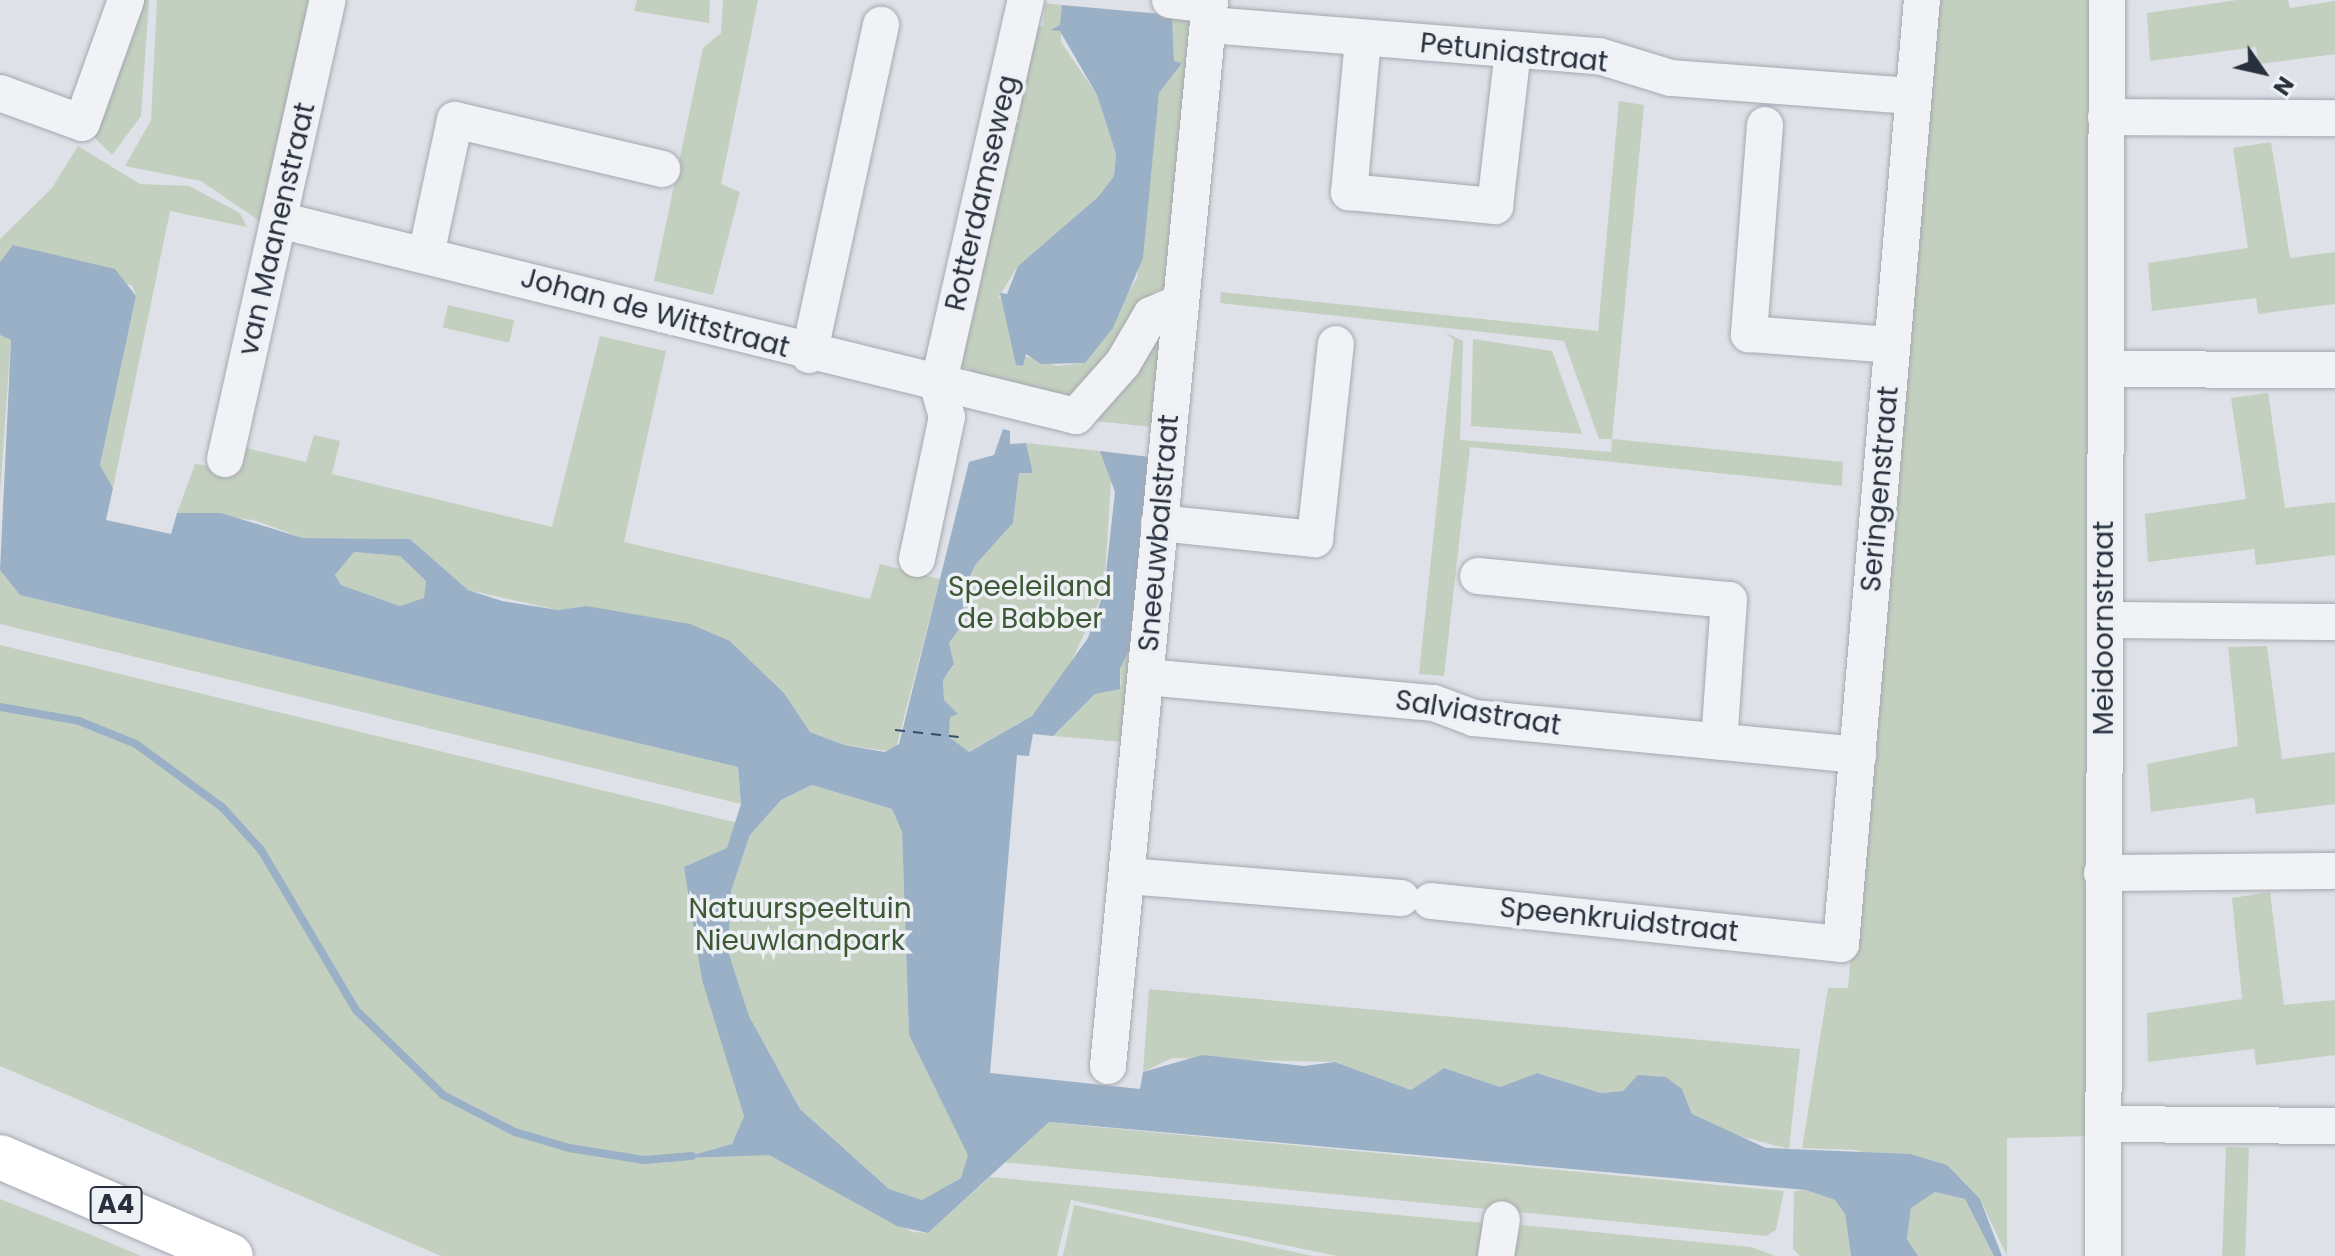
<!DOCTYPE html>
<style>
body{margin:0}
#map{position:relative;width:2335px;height:1256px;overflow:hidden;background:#dee1e7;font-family:Poppins,sans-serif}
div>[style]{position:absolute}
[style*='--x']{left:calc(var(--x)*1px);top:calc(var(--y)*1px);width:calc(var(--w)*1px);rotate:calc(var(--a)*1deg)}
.green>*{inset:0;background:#c4d0bf;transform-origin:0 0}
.water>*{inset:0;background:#9ab0c6}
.stream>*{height:8px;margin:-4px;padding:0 4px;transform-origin:4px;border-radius:4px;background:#9ab0c6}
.ferry>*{height:2px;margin-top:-1px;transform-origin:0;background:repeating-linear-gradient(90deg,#334f6f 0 10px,transparent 0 18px)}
.roads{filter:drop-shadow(0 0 2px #a4a8b1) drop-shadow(0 0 2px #a4a8b1)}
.minor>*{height:36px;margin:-18px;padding:0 18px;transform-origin:18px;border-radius:18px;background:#f0f2f5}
.highway>*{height:44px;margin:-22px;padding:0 22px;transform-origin:22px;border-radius:22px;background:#fff}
span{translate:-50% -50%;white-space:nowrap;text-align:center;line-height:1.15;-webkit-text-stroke:7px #edf0f5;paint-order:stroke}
.shield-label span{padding:2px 6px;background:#edf0f5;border:2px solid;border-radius:6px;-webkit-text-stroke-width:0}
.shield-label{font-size:26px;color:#28303d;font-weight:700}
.street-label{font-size:28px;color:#28303d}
.park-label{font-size:28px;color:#3d5835}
.north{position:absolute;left:2223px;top:32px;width:80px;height:80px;-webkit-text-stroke:6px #edf0f5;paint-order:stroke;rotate:124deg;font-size:22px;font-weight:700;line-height:32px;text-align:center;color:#28303d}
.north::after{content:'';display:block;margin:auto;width:28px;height:36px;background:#28303d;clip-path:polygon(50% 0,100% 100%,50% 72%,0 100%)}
</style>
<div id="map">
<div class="green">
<div style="clip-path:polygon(137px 0,149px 0,141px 116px,112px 155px,90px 133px)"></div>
<div style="clip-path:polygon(157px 0,311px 0,261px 222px,201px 181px,125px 166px,151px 120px)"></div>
<div style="clip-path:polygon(637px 0,710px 0,709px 23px,634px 11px)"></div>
<div style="clip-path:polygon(723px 0,758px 0,721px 184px,740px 192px,713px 295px,654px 281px,703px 48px,721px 33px)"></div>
<div style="clip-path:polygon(1934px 0,2095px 0,2092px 1136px,2007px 1138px,2007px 1256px,1980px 1199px,1857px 1150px,1802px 1148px,1828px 988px,1848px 988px)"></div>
<div style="clip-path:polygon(2237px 0,2288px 0,2290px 8px,2335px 1px,2335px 54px,2259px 64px,2256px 47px,2150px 61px,2147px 13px)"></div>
<div style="clip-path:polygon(1045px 3px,1062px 5px,1061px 42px,1097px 95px,1116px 154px,1114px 176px,1098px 197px,1018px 266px,998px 298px,1007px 300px,1018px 354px,1057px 366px,1085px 363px,1137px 278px,1159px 93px,1182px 63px,1174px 62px,1172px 15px,1193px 17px,1167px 288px,1153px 292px,1131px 338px,1074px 402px,968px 382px,971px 370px,961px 366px,1031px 24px,1043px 26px)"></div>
<div style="clip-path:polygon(1619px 101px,1644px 105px,1612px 439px,1843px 462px,1842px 486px,1470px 447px,1444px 676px,1419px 674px,1454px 340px,1445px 332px,1463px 341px,1460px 440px,1611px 452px,1612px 439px,1599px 439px,1564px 341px,1220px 303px,1221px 292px,1598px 331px)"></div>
<div style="clip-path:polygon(2271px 142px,2290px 258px,2335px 252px,2335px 304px,2258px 314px,2256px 298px,2152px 311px,2148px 263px,2248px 248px,2233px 148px)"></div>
<div style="clip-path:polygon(78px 146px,140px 184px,189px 186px,240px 213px,247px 227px,170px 211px,113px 488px,100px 465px,136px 296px,132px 285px,0 262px,0 239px,52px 188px)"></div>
<div style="left:448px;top:305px;width:68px;height:23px;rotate:13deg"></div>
<div style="clip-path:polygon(1161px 322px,1151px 427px,1095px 421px)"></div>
<div style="clip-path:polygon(0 335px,11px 339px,0 494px)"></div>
<div style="clip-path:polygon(600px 336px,666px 351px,624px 542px,870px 599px,880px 564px,940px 579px,895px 752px,844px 745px,810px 732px,784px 693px,730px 641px,588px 606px,558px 610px,468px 590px,410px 539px,303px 538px,254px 520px,177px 513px,195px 464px,226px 468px,233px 445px,306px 462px,314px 435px,340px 441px,332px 474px,552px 527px)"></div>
<div style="clip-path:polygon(1473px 339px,1552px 351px,1582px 434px,1471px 426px)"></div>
<div style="clip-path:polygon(2268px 393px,2285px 508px,2335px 502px,2335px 555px,2256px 565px,2254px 549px,2148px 562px,2145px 514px,2246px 499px,2231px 398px)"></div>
<div style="clip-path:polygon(1026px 443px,1100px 451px,1112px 467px,1104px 591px,1060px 686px,1032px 716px,968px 752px,949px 737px,950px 717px,957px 714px,944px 700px,943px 680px,954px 665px,949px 643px,966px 620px,961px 593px,976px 564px,1013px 523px,1019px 472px,1033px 473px)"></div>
<div style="clip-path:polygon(354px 552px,400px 556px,426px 581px,425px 598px,400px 606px,341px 585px,335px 575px)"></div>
<div style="clip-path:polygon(0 570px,20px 595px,738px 767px,741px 804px,0 624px)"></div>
<div style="clip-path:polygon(1132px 644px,1123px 742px,1053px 736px,1095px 694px,1121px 685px,1120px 669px)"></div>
<div style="clip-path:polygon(0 645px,738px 823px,727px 849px,684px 868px,744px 1116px,732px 1144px,717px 1149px,769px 1155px,913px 1232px,928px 1233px,990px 1177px,1484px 1223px,1479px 1256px,1337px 1256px,1071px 1200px,1057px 1256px,441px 1256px,0 1066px)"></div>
<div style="clip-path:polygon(2267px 646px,2282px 759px,2335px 752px,2335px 804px,2256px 814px,2254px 798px,2151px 812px,2147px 764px,2238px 746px,2228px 647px)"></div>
<div style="clip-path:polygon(812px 785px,892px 809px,902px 832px,909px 1035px,969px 1155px,961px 1178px,922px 1200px,889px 1189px,800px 1109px,749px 1016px,728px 951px,731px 891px,750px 835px,781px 800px)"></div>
<div style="clip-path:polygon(2270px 892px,2284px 1005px,2335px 1000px,2335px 1055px,2256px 1065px,2254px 1049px,2148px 1062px,2147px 1013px,2242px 999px,2232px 898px)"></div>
<div style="clip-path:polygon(1149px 989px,1800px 1049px,1789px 1149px,1717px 1130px,1692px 1114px,1682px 1089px,1665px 1077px,1639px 1076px,1623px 1091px,1601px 1093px,1537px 1073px,1500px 1087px,1444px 1068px,1411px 1090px,1335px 1062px,1172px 1058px,1143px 1072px)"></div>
<div style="clip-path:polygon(1049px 1122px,1076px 1125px,1784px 1191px,1776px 1230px,1766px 1236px,1003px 1162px)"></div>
<div style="left:2226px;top:1147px;width:23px;height:109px;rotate:2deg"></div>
<div style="clip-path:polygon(1806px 1190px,1835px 1200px,1845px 1214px,1851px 1256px,1800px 1256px,1793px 1249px,1794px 1191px)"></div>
<div style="clip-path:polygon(1935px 1192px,1965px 1199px,1994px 1256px,1918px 1256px,1907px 1239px,1911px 1208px)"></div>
<div style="clip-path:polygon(0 1199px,87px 1233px,141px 1256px,0 1256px)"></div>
<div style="clip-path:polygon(1074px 1205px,1313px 1256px,1063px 1256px)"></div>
<div style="clip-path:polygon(1521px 1225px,1751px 1247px,1776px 1256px,1514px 1256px)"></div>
</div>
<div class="water">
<div style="clip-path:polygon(1062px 5px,1172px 15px,1174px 61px,1182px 63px,1159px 93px,1143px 258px,1113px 328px,1085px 363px,1041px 364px,1026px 354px,1023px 366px,1016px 365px,1000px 293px,1007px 294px,1018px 266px,1098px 197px,1114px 176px,1116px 154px,1097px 95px,1060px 31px,1050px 30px,1060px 25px)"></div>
<div style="clip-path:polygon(evenodd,13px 245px,115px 269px,136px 296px,100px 465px,113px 488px,106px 520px,171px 534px,177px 513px,221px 513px,303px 538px,410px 539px,468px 590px,502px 601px,558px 610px,587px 606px,690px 624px,730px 641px,784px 693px,810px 732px,844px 745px,885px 752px,899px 744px,969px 462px,994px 455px,1003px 429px,1010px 431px,1010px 444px,1026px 443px,1033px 473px,1019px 473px,1013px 523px,976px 564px,961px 593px,966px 620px,949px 643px,954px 664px,943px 680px,944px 700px,958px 714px,950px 717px,949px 737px,969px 752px,1032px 716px,1088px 638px,1104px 591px,1115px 492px,1100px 451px,1150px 457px,1132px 644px,1120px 669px,1120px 689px,1095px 694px,1053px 736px,1033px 734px,1029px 756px,1017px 755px,990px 1073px,1140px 1089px,1143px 1072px,1202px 1055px,1304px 1066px,1335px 1062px,1411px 1090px,1444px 1068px,1500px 1087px,1537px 1073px,1601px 1093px,1623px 1091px,1638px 1075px,1666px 1077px,1682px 1089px,1692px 1114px,1766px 1148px,1910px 1154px,1947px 1165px,1980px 1199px,2002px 1256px,1994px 1256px,1965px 1199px,1935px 1192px,1911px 1208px,1907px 1239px,1918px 1256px,1851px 1256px,1845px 1214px,1835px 1200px,1806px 1190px,1049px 1122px,928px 1233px,897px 1226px,769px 1155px,683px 1158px,732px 1144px,744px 1116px,702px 980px,684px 867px,727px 848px,741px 804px,738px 767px,20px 595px,0 570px,11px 340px,0 335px,0 262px,13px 245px,354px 552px,400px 556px,426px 581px,424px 598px,400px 606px,341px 585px,335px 575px,354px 552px,13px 245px,812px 785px,892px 809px,902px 832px,909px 1035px,968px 1155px,961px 1178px,922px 1200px,889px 1189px,800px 1109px,749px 1016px,728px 951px,731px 891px,750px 835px,781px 800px,812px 785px)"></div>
</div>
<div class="stream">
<div style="--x:0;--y:707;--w:80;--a:10"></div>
<div style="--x:79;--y:721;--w:61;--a:22"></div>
<div style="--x:136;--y:744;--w:108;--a:36.3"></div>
<div style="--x:223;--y:808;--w:57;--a:47.9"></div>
<div style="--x:261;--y:850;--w:186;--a:59.3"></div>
<div style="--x:356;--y:1010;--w:122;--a:44.3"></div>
<div style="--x:443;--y:1095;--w:81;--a:27.2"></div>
<div style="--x:515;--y:1132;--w:56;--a:16.5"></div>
<div style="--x:569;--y:1148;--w:76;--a:9.1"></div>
<div style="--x:644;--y:1160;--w:48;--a:-4.8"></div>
</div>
<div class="ferry">
<div style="--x:895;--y:730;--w:64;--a:6.2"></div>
</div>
<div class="roads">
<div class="minor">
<div style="--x:1170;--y:0;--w:39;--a:7"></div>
<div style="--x:1210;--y:25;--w:390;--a:4.6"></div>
<div style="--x:1599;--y:56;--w:75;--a:17"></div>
<div style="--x:1671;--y:78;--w:243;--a:4.3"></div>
<div style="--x:1363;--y:39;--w:154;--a:95.2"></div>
<div style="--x:1349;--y:192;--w:147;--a:5.5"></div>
<div style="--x:1495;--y:206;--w:157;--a:-83.4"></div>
<div style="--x:0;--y:93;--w:87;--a:20.1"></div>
<div style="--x:82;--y:123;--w:131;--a:-70.3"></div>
<div style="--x:2106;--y:117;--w:229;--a:0.3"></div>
<div style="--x:1765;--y:125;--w:210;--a:94.4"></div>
<div style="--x:1749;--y:334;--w:143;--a:4.4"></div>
<div style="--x:279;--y:220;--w:821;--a:13.82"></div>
<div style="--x:1076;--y:416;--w:71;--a:-48.4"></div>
<div style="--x:1123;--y:363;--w:56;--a:-59.7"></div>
<div style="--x:1151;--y:315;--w:30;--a:-23"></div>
<div style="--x:426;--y:255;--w:138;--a:-77.9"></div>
<div style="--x:455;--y:120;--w:213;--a:13.3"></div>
<div style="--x:809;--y:355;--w:338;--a:-77.7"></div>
<div style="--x:2108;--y:369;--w:227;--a:0.3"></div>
<div style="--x:225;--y:459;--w:470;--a:-77.4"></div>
<div style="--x:1159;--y:523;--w:157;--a:5.9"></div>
<div style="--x:1315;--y:539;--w:196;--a:-83.9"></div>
<div style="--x:917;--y:559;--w:145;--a:-78.1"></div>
<div style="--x:947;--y:417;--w:32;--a:-106"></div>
<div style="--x:938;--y:386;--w:396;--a:-77.2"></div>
<div style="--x:1478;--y:576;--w:252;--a:5.5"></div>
<div style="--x:1729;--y:600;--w:142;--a:94"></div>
<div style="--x:2105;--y:620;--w:230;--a:0.5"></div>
<div style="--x:1146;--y:677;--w:289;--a:5.2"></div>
<div style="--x:1434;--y:703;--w:43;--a:20.6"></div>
<div style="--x:1474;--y:718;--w:386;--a:5.5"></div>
<div style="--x:2102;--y:873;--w:233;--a:-0.5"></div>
<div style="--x:1127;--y:876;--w:275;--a:4.6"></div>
<div style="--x:1431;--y:901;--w:412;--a:6"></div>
<div style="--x:1841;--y:944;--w:947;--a:-85.1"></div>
<div style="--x:1108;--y:1066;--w:1071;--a:-84.53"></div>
<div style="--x:2106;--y:1124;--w:229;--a:0.5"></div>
<div style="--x:1496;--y:1256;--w:37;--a:-81"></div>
<div style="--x:2103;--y:1256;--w:1256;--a:-89.82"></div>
</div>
<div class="highway">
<div style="--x:0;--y:1157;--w:251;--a:23.2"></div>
</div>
</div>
<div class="shield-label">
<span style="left:116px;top:1205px">A4</span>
</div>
<div class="street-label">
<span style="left:1514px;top:53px;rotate:6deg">Petuniastraat</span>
<span style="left:982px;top:193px;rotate:-77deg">Rotterdamseweg</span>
<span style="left:277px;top:229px;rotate:-77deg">van Maanenstraat</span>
<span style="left:655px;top:313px;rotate:15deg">Johan de Wittstraat</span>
<span style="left:1880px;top:489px;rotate:-85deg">Seringenstraat</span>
<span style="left:1159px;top:533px;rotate:-85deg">Sneeuwbalstraat</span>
<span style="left:2104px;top:628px;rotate:-90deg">Meidoornstraat</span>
<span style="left:1478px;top:713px;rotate:9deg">Salviastraat</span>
<span style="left:1619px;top:920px;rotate:6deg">Speenkruidstraat</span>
</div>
<div class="park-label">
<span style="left:1030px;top:603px">Speeleiland<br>de Babber</span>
<span style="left:800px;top:925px">Natuurspeeltuin<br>Nieuwlandpark</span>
</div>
<div class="north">N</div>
</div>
